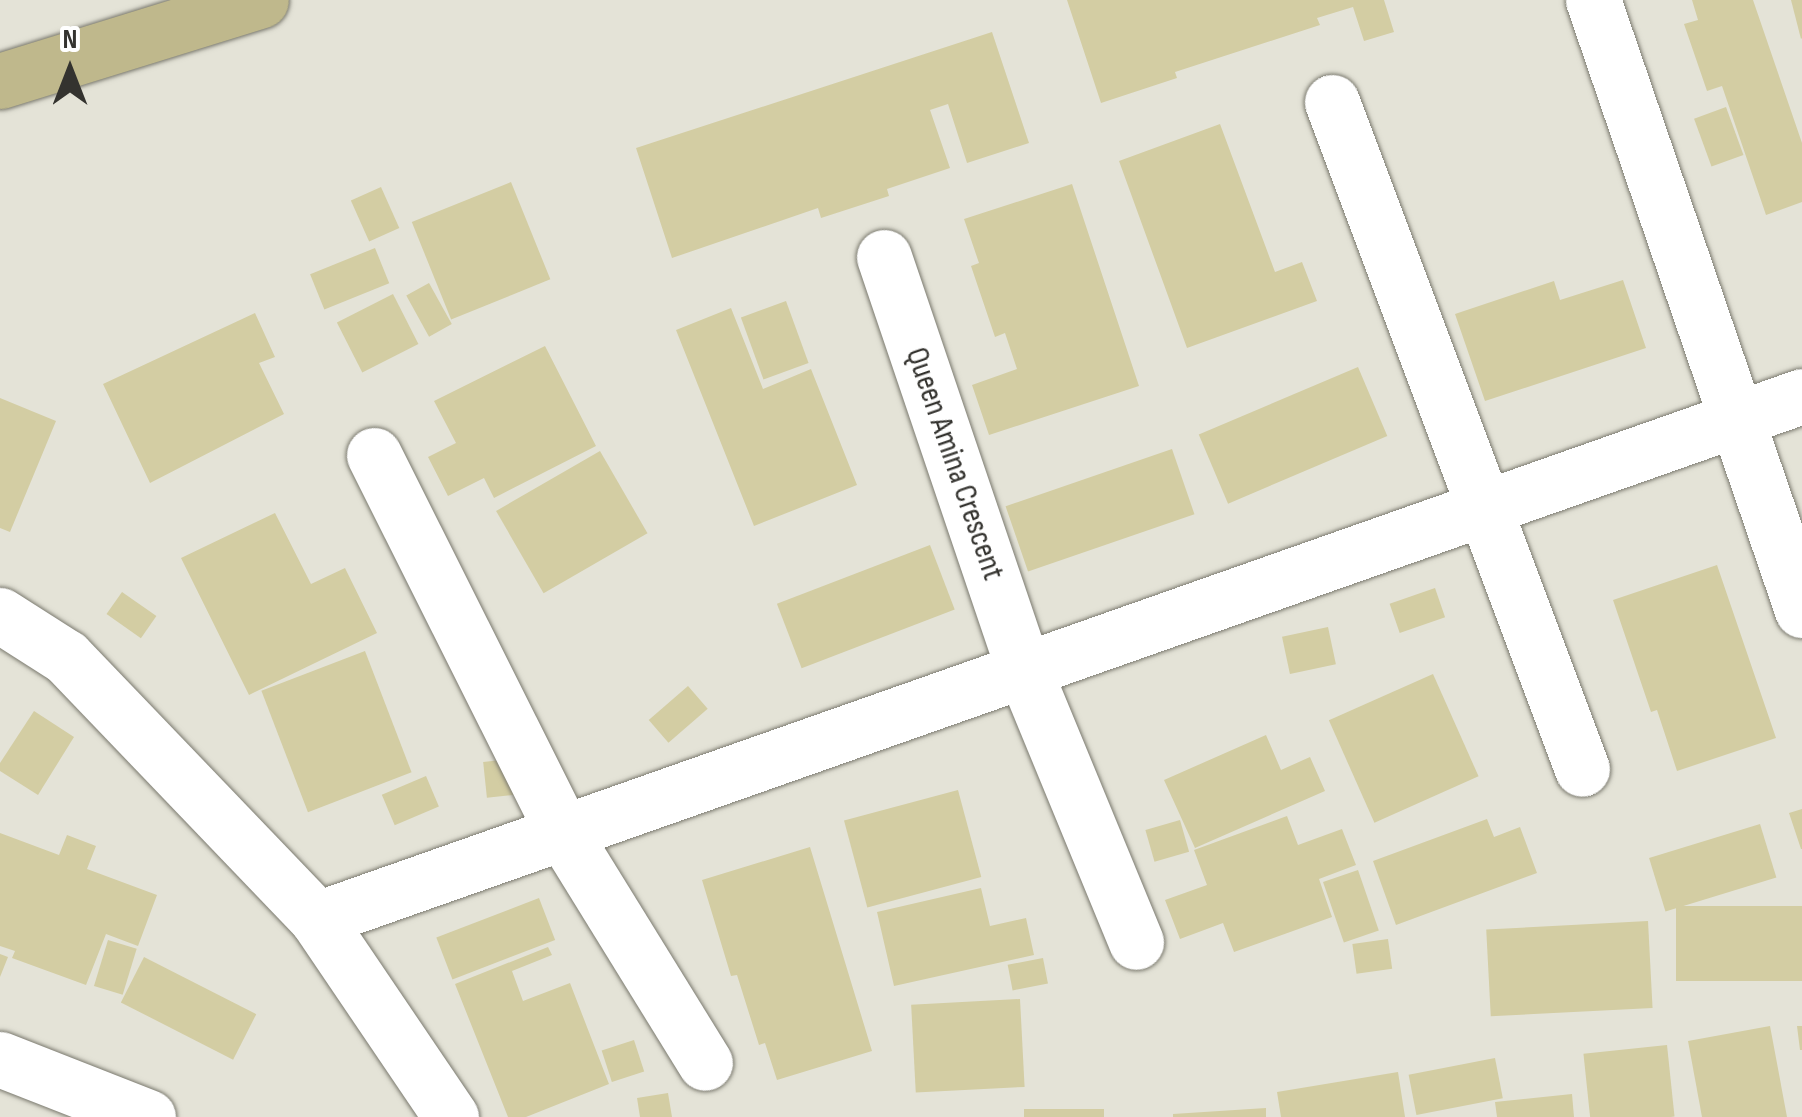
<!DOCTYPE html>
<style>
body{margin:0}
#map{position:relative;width:1802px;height:1117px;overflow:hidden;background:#e4e3d7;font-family:"Sofia Sans Condensed",sans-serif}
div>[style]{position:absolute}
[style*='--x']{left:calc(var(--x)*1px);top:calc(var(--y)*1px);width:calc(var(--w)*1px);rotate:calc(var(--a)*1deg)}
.building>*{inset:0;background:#d3cda3;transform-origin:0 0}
.roads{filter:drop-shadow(0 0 2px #7a796e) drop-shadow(0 0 2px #7a796e)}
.minor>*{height:55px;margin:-27.5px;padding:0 27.5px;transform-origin:27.5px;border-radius:27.5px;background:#fff}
.major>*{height:55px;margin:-27.5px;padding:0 27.5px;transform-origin:27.5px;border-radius:27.5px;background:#bfb88c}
span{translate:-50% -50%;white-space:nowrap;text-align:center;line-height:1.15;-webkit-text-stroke:8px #fff;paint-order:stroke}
.street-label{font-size:32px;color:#34332f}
.north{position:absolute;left:20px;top:20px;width:100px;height:100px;-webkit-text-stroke:8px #fff;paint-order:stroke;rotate:0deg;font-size:28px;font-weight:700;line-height:40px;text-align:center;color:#34332f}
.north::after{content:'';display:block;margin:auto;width:35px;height:45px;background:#34332f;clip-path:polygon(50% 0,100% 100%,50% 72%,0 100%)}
</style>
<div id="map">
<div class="building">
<div style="clip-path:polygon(1067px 0,1384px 0,1394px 32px,1364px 41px,1353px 7px,1317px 18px,1320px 25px,1175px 72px,1177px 78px,1101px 103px)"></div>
<div style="clip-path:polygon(1692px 0,1753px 0,1802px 143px,1802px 202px,1766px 215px,1722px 86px,1707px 91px,1684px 24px,1698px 20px)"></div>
<div style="clip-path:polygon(1791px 0,1802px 0,1802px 38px,1801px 39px)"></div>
<div style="clip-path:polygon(992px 32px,1029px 143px,967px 163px,948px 104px,930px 110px,950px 168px,887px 189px,889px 196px,821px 218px,818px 208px,672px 258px,636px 148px)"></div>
<div style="left:1726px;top:107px;width:51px;height:34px;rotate:70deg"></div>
<div style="clip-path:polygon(1220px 124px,1275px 272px,1302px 262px,1317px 301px,1187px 348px,1119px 161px)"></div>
<div style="left:511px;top:182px;width:105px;height:107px;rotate:68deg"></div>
<div style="clip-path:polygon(1072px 184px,1139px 386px,989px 435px,972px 385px,1017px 369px,1005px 333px,995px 337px,971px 266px,979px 263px,964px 219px)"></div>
<div style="left:381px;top:187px;width:45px;height:33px;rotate:66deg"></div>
<div style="left:375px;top:248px;width:38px;height:70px;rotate:68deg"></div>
<div style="clip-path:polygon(1623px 280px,1646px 348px,1485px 401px,1455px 314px,1554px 281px,1560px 300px)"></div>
<div style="left:429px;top:283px;width:47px;height:26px;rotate:61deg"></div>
<div style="left:393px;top:294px;width:56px;height:63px;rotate:63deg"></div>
<div style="left:786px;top:301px;width:66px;height:48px;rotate:70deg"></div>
<div style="clip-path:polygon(731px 308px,763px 389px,811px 369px,857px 485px,754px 526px,676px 330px)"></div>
<div style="clip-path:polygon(255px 313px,275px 357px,259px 363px,284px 414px,150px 483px,103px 384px)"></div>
<div style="clip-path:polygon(545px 346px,596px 446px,494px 498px,484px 478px,448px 496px,428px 457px,456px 443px,434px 401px)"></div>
<div style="left:1358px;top:367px;width:75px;height:173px;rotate:67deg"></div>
<div style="clip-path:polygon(0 398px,56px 421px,10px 532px,0 528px)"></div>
<div style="left:1172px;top:449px;width:69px;height:176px;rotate:71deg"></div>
<div style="left:600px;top:451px;width:95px;height:120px;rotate:60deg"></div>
<div style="clip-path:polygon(275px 513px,311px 584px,345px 568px,377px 633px,249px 695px,181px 558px)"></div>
<div style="left:930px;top:545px;width:69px;height:164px;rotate:69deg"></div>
<div style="clip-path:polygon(1717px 565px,1776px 738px,1677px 771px,1657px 710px,1651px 712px,1613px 600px)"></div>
<div style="left:1435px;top:588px;width:31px;height:48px;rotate:71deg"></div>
<div style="left:122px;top:592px;width:42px;height:27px;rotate:35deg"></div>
<div style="left:1328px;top:627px;width:38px;height:47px;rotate:78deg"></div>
<div style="left:365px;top:651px;width:130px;height:111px;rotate:69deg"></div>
<div style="left:1433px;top:674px;width:112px;height:114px;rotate:66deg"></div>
<div style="left:688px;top:686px;width:30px;height:52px;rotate:49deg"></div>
<div style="clip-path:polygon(34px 711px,74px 737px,38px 795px,0 771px,0 763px)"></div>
<div style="clip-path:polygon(1266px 735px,1281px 770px,1310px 757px,1325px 791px,1195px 848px,1164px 780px)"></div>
<div style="left:511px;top:759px;width:36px;height:28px;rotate:84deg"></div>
<div style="left:426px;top:776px;width:33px;height:48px;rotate:67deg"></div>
<div style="left:958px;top:790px;width:90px;height:118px;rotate:75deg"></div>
<div style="clip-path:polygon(1802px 809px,1802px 849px,1801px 849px,1789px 813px)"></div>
<div style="clip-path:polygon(1287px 816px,1298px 845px,1342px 829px,1356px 865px,1319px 879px,1332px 917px,1234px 952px,1223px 923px,1180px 939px,1165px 900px,1207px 885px,1194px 850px)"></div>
<div style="clip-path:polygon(1487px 819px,1494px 837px,1520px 827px,1537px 873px,1396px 925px,1373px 861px)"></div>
<div style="left:1180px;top:820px;width:33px;height:36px;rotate:74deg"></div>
<div style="left:1760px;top:824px;width:56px;height:116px;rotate:73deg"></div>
<div style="clip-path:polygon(0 833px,59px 855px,67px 835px,96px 846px,87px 869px,157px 895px,138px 946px,106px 934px,86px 985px,12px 958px,15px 951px,0 946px)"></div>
<div style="clip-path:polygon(810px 847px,872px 1051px,777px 1080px,765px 1043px,759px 1045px,737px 975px,731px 976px,702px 880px)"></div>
<div style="left:1358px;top:870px;width:64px;height:37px;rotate:71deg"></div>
<div style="clip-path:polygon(981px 888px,990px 926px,1026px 918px,1034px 955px,894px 986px,877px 912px)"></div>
<div style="left:539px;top:898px;width:45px;height:110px;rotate:69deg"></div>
<div style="left:1802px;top:906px;width:75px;height:126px;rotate:90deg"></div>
<div style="left:1648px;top:921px;width:87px;height:162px;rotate:87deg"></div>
<div style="left:1388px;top:939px;width:30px;height:36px;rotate:82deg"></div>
<div style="left:108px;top:940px;width:30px;height:48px;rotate:17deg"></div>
<div style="clip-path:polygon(548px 947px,552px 955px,512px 971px,523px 1001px,570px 983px,609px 1084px,526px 1117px,508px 1117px,455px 984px)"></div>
<div style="clip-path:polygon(0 954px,8px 957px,0 977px)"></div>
<div style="left:144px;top:957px;width:126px;height:51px;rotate:27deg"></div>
<div style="left:1043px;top:958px;width:26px;height:36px;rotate:79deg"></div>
<div style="left:1020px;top:999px;width:88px;height:109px;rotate:87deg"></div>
<div style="clip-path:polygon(1770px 1026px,1787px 1117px,1702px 1117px,1688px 1041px)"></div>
<div style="clip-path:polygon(1797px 1026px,1802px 1026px,1802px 1050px,1800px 1050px)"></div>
<div style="left:634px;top:1040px;width:33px;height:34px;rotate:72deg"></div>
<div style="left:1667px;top:1045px;width:72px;height:84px;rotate:84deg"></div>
<div style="left:1495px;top:1058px;width:41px;height:88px;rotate:79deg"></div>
<div style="clip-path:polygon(1398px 1072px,1405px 1117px,1281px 1117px,1277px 1092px)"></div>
<div style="clip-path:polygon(668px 1093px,672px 1117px,640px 1117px,637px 1098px)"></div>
<div style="clip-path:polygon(1572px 1094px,1574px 1117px,1497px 1117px,1495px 1102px)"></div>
<div style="clip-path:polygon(1266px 1108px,1266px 1117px,1173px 1117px,1173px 1114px)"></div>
<div style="left:1104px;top:1109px;width:8px;height:80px;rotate:90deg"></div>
</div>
<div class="roads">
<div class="minor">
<div style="--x:1593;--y:0;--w:645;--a:71.09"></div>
<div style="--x:1332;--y:102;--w:712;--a:69.45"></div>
<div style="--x:884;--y:257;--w:436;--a:71.3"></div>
<div style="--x:1024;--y:670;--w:294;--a:67.6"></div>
<div style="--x:374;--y:455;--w:423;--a:63.4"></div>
<div style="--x:563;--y:833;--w:270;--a:58.3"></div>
<div style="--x:0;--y:615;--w:78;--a:32.5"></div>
<div style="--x:66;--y:657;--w:363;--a:46.2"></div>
<div style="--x:317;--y:919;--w:239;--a:55.9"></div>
<div style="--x:317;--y:919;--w:1574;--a:-19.4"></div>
<div style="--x:0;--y:1059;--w:159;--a:21.4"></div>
</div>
<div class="major">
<div style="--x:0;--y:81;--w:273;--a:-17.2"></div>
</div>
</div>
<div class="street-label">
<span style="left:954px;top:464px;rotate:71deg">Queen Amina Crescent</span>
</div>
<div class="north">N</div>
</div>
